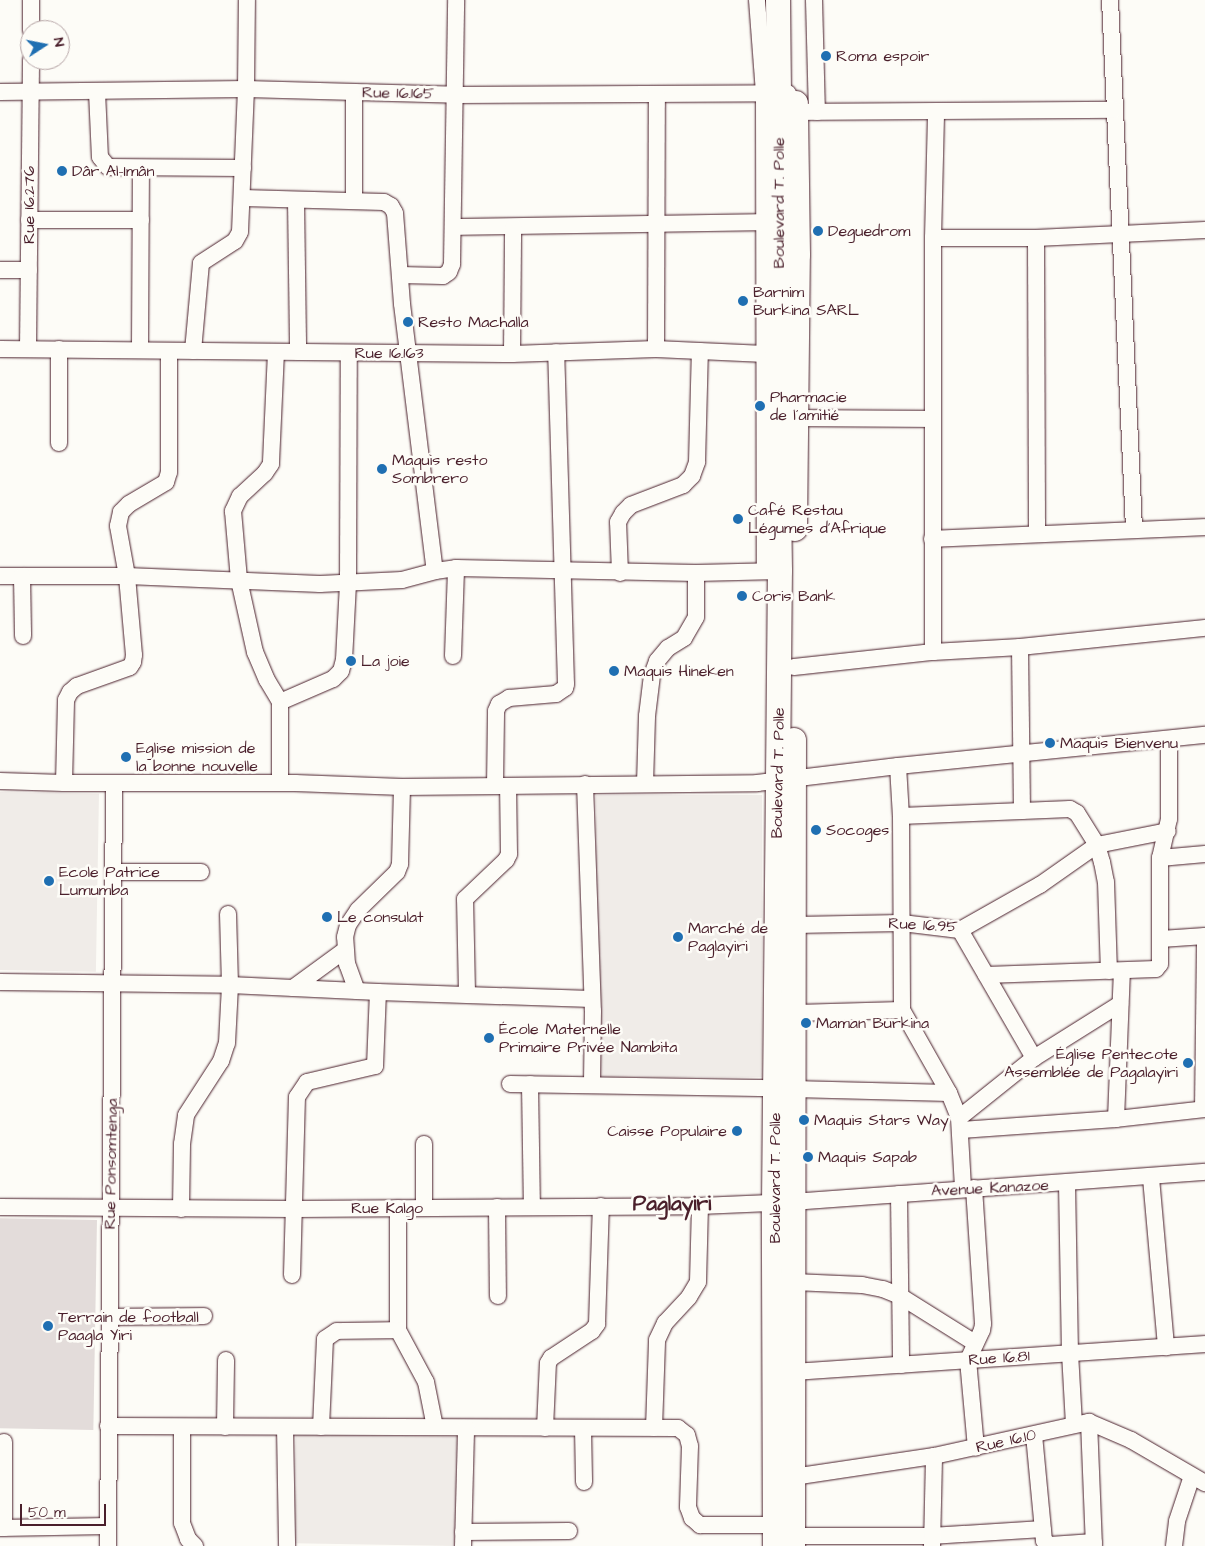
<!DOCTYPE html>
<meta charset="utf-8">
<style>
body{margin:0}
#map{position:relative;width:1205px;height:1546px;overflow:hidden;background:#fdfcf7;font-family:"Architects Daughter",sans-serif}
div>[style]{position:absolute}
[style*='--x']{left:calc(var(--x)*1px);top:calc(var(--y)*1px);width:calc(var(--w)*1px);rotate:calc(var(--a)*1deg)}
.built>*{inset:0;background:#f0ece8;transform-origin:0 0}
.green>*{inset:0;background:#e3dcda;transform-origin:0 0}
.roads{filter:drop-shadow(0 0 1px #4a1f2b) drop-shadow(0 0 1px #4a1f2b)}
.minor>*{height:16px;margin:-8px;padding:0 8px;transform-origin:8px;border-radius:8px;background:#fdfcf7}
.highway>*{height:24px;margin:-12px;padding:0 12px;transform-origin:12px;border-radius:12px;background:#fdfcf7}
.dots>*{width:14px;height:14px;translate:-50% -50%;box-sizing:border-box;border:2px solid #fdfcf7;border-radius:50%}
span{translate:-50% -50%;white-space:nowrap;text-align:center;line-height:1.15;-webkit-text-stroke:5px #fdfcf7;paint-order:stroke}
.poi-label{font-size:16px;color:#4a1f2b}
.left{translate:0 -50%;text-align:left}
.right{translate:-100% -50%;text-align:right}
.street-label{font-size:16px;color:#4a1f2b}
.district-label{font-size:21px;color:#4a1f2b;font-weight:700}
.north{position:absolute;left:20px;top:20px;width:50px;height:50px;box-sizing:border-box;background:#fdfcf7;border:1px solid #b5a4a5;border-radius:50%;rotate:79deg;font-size:14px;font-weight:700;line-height:20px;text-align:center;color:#4a1f2b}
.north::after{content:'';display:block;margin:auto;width:18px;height:22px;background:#1f6fb2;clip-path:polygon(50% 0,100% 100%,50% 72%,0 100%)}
.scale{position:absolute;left:20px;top:1504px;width:86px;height:22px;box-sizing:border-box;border:2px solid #4a1f2b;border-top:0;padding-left:6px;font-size:15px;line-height:18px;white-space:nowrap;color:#4a1f2b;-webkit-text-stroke:4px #fdfcf7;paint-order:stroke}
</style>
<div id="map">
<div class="built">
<div style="left:0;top:792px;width:99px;height:178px;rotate:1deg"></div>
<div style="left:596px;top:795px;width:166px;height:282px"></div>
<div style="left:457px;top:1437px;width:109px;height:161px;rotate:91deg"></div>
</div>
<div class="green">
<div style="left:97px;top:1220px;width:210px;height:97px;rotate:91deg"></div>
</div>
<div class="roads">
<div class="minor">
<div style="--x:757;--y:0;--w:94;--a:85.7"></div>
<div style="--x:764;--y:94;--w:477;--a:89.9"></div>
<div style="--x:814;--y:0;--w:112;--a:88.5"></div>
<div style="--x:1110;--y:0;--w:530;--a:87.4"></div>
<div style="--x:31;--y:30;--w:30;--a:-90"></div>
<div style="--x:0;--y:92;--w:246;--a:-0.7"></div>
<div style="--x:246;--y:89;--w:210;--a:1.6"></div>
<div style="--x:456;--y:95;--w:332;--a:-0.3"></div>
<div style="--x:97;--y:92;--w:65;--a:87.4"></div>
<div style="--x:100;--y:157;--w:13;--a:51"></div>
<div style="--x:108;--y:167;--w:135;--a:0.4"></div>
<div style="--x:354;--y:92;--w:108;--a:90"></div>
<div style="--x:796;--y:112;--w:318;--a:-0.4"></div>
<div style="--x:243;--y:198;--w:141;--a:1.6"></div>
<div style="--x:384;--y:202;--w:8;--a:30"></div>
<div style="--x:391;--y:206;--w:8;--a:60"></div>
<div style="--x:395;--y:213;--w:91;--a:85.6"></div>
<div style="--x:402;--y:304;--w:269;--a:83"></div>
<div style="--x:296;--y:200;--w:152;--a:89.2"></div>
<div style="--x:29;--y:220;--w:112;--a:0"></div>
<div style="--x:454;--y:227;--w:311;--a:-0.9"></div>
<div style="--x:933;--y:238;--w:103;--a:0"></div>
<div style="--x:1036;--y:238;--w:169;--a:-2.7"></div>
<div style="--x:1036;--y:238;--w:295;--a:89.8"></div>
<div style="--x:0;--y:270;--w:29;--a:0"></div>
<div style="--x:400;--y:275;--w:43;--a:1.3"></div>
<div style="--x:443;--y:276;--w:7;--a:-34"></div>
<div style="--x:449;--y:272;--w:9;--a:-69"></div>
<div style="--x:452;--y:264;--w:264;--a:-89.1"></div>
<div style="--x:0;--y:349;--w:512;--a:0.56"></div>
<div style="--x:512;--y:354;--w:144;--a:-2"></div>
<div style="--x:656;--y:349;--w:131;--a:2.6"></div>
<div style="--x:28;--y:349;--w:289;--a:-89.4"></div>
<div style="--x:140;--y:349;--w:180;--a:-89.7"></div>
<div style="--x:656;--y:349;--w:255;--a:-89.8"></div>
<div style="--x:193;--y:351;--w:88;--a:-84.8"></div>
<div style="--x:201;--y:263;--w:40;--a:-32.9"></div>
<div style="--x:235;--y:241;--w:10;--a:-61"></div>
<div style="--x:240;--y:232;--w:143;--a:-87.6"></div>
<div style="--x:246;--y:89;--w:89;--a:-89.4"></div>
<div style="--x:276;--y:352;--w:112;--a:92.6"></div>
<div style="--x:271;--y:464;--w:11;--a:124"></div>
<div style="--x:265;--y:473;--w:34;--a:137"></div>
<div style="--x:240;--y:496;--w:17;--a:115"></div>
<div style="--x:233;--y:511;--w:69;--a:85"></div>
<div style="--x:239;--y:580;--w:74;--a:77.5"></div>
<div style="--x:255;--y:652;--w:30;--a:67"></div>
<div style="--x:267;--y:680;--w:26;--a:59"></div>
<div style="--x:280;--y:702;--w:81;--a:90"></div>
<div style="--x:512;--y:354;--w:127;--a:-89.5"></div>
<div style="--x:796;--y:418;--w:136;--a:0.4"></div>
<div style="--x:59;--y:443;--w:94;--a:-90"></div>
<div style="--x:932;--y:539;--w:273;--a:-2.5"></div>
<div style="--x:620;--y:573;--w:51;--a:-92.2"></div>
<div style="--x:618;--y:522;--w:10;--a:-61"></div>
<div style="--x:623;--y:513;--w:11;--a:-45"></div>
<div style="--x:631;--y:505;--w:56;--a:-21"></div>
<div style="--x:683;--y:485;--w:13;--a:-45"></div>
<div style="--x:692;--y:476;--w:15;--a:-70"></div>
<div style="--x:697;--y:462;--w:111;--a:-88.5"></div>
<div style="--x:0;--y:576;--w:127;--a:0"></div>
<div style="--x:127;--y:576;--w:193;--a:2.4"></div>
<div style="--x:320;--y:584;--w:82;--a:-2.8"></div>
<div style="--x:402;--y:580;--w:34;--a:-15"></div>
<div style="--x:435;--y:571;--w:21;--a:-8"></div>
<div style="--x:456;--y:568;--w:240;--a:1.2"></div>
<div style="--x:696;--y:573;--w:84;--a:-1.4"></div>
<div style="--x:22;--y:576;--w:60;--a:89"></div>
<div style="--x:1020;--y:647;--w:164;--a:89.3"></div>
<div style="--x:933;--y:652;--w:414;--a:-90"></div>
<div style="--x:933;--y:238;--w:126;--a:-88.6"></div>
<div style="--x:453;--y:656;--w:88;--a:-88"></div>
<div style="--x:794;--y:667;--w:140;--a:-6.2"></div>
<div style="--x:933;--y:652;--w:87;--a:-3.3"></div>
<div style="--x:1020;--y:647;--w:186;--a:-5.9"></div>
<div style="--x:280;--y:702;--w:58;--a:-23.5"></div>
<div style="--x:333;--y:679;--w:11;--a:-45"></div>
<div style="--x:341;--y:671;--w:11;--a:-75"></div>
<div style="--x:344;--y:660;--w:76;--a:-87"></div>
<div style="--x:348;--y:584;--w:231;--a:-89.8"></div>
<div style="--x:1169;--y:739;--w:80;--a:90"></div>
<div style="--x:1169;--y:819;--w:40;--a:103"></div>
<div style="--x:1160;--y:858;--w:45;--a:-5.1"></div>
<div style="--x:898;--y:766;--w:50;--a:86.6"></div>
<div style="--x:901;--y:816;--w:194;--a:89.7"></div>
<div style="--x:902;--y:1010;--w:95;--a:60.5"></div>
<div style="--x:949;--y:1093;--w:27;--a:68"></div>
<div style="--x:959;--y:1118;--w:70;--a:86.7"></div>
<div style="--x:0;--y:781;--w:64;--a:1.8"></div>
<div style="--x:64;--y:783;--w:231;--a:0"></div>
<div style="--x:295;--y:783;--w:107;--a:2.1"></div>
<div style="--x:402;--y:787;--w:355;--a:-0.6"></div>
<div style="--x:757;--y:783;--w:142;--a:-6.9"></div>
<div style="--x:898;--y:766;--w:309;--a:-5.8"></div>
<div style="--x:64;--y:783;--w:83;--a:-88.6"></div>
<div style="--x:66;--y:700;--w:9;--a:-63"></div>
<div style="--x:70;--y:692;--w:9;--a:-41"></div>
<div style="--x:77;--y:686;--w:56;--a:-19.7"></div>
<div style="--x:130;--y:667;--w:6;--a:-59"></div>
<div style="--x:133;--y:662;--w:7;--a:-82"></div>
<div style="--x:134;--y:655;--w:79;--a:-95.1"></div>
<div style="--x:127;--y:576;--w:51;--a:-100.2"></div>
<div style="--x:118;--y:526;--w:14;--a:-78"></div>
<div style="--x:121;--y:512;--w:11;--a:-45"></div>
<div style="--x:129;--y:504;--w:43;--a:-30.7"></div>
<div style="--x:166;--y:482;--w:10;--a:-73"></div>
<div style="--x:169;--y:472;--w:121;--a:-90"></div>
<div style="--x:585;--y:784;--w:227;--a:88"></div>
<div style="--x:593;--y:1011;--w:73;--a:90.8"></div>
<div style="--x:645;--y:784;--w:68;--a:-88.3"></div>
<div style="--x:647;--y:716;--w:41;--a:-83"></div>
<div style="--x:652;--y:675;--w:15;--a:-70"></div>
<div style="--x:657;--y:661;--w:17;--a:-50"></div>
<div style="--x:668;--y:648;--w:19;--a:-32"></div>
<div style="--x:684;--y:638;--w:24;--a:-60"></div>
<div style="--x:696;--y:617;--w:44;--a:-90"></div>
<div style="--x:495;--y:786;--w:75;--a:-89.2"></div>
<div style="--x:496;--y:711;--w:8;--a:-67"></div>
<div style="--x:499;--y:704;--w:12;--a:-31"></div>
<div style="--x:509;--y:698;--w:47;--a:-4.9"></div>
<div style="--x:556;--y:694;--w:11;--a:-34"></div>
<div style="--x:565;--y:688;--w:4;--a:-76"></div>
<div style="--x:566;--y:684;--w:332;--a:-91.7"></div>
<div style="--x:901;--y:816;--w:169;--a:-2.4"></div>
<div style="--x:1070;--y:809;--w:8;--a:30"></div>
<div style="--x:1077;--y:813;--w:38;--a:58"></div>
<div style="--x:1097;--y:845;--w:18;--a:74"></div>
<div style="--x:1102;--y:862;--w:20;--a:79"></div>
<div style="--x:1106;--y:882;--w:89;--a:88.1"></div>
<div style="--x:114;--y:872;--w:87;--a:0"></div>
<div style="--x:795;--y:925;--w:107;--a:-1.1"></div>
<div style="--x:902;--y:923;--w:58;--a:6.9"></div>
<div style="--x:960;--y:930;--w:92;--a:-29.4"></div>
<div style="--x:1040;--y:885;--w:70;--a:-35.1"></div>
<div style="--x:1097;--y:845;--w:72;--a:-11.2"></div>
<div style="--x:960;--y:930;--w:148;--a:60"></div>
<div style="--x:1161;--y:939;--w:44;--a:-3.9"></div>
<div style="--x:986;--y:975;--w:170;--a:-2"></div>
<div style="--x:1156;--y:969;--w:6;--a:-51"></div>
<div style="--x:1160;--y:964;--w:106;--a:-90"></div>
<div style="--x:0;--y:982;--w:230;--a:0.7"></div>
<div style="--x:230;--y:985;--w:148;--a:2.7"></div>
<div style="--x:378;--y:992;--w:214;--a:1.9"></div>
<div style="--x:293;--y:988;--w:64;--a:-36.2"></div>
<div style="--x:357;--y:991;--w:29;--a:-110"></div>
<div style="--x:347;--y:964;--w:27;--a:-94"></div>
<div style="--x:345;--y:937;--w:12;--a:-76"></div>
<div style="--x:348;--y:925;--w:18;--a:-56"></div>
<div style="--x:358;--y:910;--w:54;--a:-44.3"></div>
<div style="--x:397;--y:872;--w:9;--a:-69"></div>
<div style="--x:400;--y:864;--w:77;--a:-88.5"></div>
<div style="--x:467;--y:993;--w:94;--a:-91.2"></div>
<div style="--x:465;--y:899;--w:57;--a:-43.6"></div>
<div style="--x:506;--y:860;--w:7;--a:-63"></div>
<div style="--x:509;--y:854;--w:68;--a:-90.8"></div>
<div style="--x:795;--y:1013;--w:107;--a:-1.6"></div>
<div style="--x:510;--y:1084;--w:265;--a:0.9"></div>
<div style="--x:530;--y:1084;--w:122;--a:89.1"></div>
<div style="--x:793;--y:1089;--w:156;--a:1.5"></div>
<div style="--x:1203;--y:1109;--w:173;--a:-89.3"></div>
<div style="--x:959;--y:1118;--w:96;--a:-38.7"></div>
<div style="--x:1034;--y:1058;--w:102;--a:-32.1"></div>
<div style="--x:1116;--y:1119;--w:148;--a:-87.7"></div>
<div style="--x:961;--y:1130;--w:155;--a:-4.1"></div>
<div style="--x:1116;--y:1119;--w:90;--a:-6.4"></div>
<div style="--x:1151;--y:1178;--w:170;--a:84.9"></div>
<div style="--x:1067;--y:1183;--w:170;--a:89"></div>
<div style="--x:1070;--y:1353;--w:71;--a:86.8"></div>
<div style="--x:974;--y:1188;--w:136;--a:86.2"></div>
<div style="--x:983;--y:1324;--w:6;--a:99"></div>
<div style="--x:982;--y:1330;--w:33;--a:115"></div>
<div style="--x:968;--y:1360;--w:88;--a:84.8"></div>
<div style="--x:899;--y:1194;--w:171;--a:89.3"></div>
<div style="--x:0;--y:1207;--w:295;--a:0.4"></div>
<div style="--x:295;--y:1209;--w:405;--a:-0.4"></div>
<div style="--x:700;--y:1206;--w:93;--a:-2.5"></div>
<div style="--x:793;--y:1202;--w:413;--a:-4.2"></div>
<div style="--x:497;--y:1207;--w:89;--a:89.4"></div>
<div style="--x:398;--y:1208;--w:122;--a:90"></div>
<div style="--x:398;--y:1330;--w:59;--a:61.7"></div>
<div style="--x:426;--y:1382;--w:46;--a:78.7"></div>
<div style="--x:424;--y:1208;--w:64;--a:-90"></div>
<div style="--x:181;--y:1209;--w:65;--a:-89.1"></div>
<div style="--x:182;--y:1144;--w:29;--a:-82"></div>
<div style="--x:186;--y:1115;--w:64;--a:-57.1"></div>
<div style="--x:221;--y:1061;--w:19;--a:-72"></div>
<div style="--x:227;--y:1043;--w:58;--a:-87"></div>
<div style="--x:230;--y:985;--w:71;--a:-91.6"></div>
<div style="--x:292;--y:1275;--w:178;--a:-88.4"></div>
<div style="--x:297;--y:1097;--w:18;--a:-56"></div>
<div style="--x:307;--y:1082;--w:70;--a:-13.2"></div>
<div style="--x:375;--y:1066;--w:74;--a:-87.7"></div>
<div style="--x:794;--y:1282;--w:68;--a:2.5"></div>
<div style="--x:862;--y:1285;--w:21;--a:11"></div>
<div style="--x:883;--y:1289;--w:18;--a:22"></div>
<div style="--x:900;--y:1296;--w:89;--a:32.1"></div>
<div style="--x:110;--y:1317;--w:94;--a:-0.6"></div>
<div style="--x:794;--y:1372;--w:412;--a:-3.9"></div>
<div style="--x:1089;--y:1422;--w:124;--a:87.7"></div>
<div style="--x:108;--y:1426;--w:570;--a:0.2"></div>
<div style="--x:678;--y:1428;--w:11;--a:38"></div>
<div style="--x:687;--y:1435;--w:11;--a:75"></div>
<div style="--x:690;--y:1446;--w:61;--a:91.9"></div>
<div style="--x:688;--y:1507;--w:12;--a:70"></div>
<div style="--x:692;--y:1518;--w:11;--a:41"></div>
<div style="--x:700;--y:1525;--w:75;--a:0"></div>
<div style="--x:182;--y:1427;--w:96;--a:90"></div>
<div style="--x:182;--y:1523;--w:17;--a:69"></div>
<div style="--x:188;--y:1539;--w:10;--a:45"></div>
<div style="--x:225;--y:1427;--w:67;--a:-89.1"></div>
<div style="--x:285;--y:1427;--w:119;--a:89"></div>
<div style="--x:321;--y:1427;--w:88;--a:-87.4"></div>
<div style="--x:325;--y:1339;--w:14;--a:-34"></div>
<div style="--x:337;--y:1331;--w:61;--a:-0.9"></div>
<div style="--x:545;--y:1428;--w:65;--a:-87.4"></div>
<div style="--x:548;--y:1363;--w:6;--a:-59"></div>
<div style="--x:551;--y:1358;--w:49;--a:-33.4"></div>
<div style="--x:592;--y:1331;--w:9;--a:-54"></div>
<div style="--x:597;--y:1324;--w:118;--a:-88.1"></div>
<div style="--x:583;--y:1428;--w:54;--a:88.9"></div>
<div style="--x:654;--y:1428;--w:88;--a:-88"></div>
<div style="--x:657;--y:1340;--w:19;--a:-65"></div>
<div style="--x:665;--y:1323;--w:35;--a:-47"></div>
<div style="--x:689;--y:1297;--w:17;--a:-59"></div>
<div style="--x:698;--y:1282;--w:76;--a:-88.5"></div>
<div style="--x:1034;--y:1435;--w:106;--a:84.6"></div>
<div style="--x:1044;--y:1541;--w:7;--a:34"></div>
<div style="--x:1050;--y:1545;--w:44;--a:-3.9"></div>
<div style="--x:793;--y:1477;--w:143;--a:-8.5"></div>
<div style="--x:934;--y:1456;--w:159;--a:-12.4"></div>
<div style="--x:1089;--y:1422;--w:46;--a:23.2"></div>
<div style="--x:1131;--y:1440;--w:86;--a:30.2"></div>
<div style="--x:0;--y:1528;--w:108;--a:-1.1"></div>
<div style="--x:4;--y:1528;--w:86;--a:-90"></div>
<div style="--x:463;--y:1532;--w:106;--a:-0.5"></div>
<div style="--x:793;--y:1536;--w:138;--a:0"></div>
<div style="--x:931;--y:1536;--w:112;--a:-3.6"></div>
<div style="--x:108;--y:1546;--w:763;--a:-89.55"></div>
<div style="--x:463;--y:1546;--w:118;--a:-88.5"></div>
<div style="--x:932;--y:1546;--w:90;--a:-88.7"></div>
<div style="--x:1174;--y:1546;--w:25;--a:-83"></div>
<div style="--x:1177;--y:1521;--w:47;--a:-71.6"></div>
</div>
<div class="highway">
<div style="--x:795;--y:529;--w:274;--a:-89.4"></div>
<div style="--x:798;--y:255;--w:152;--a:-90.8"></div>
<div style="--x:775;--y:1546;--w:343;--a:-90.2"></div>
<div style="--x:774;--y:1203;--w:632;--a:-89.46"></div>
<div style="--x:780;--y:571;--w:216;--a:-90.8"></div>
<div style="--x:777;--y:355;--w:165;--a:-89"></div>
<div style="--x:780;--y:190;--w:190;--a:-90.6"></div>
<div style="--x:793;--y:1546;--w:806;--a:-89.93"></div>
</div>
</div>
<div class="dots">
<div style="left:826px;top:56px;background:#1f6fb2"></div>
<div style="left:62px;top:171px;background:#1f6fb2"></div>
<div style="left:818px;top:231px;background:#1f6fb2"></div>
<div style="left:743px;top:301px;background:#1f6fb2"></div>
<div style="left:408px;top:322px;background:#1f6fb2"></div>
<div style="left:760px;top:406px;background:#1f6fb2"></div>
<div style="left:382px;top:469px;background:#1f6fb2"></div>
<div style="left:738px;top:519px;background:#1f6fb2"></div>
<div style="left:742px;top:596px;background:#1f6fb2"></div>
<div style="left:351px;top:661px;background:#1f6fb2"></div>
<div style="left:614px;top:671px;background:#1f6fb2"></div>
<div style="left:1050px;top:743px;background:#1f6fb2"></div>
<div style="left:126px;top:757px;background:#1f6fb2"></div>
<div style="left:816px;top:830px;background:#1f6fb2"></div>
<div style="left:49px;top:881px;background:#1f6fb2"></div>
<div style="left:327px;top:917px;background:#1f6fb2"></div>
<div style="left:678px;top:937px;background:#1f6fb2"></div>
<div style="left:806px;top:1023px;background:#1f6fb2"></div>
<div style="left:489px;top:1038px;background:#1f6fb2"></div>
<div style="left:1188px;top:1063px;background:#1f6fb2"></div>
<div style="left:804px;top:1120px;background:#1f6fb2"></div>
<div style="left:737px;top:1131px;background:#1f6fb2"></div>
<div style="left:808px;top:1157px;background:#1f6fb2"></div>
<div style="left:48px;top:1326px;background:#1f6fb2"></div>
</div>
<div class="poi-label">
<span class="left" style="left:836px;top:56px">Roma espoir</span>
<span class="left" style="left:72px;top:171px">Dâr Al-Imân</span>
<span class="left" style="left:828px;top:231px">Deguedrom</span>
<span class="left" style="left:753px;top:301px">Barnim<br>Burkina SARL</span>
<span class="left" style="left:418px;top:322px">Resto Machalla</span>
<span class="left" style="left:770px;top:406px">Pharmacie<br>de l´amitié</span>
<span class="left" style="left:392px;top:469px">Maquis resto<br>Sombrero</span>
<span class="left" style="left:748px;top:519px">Café Restau<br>Légumes d'Afrique</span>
<span class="left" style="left:752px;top:596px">Coris Bank</span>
<span class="left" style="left:361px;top:661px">La joie</span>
<span class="left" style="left:624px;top:671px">Maquis Hineken</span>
<span class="left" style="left:1060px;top:743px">Maquis Bienvenu</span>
<span class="left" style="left:136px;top:757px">Eglise mission de<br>la bonne nouvelle</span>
<span class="left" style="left:826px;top:830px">Socoges</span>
<span class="left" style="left:59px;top:881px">Ecole Patrice<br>Lumumba</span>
<span class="left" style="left:337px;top:917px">Le consulat</span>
<span class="left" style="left:688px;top:937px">Marché de<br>Paglayiri</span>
<span class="left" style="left:816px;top:1023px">Maman Burkina</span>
<span class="left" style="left:499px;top:1038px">École Maternelle<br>Primaire Privée Nambita</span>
<span class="right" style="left:1178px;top:1063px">Église Pentecote<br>Assemblée de Pagalayiri</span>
<span class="left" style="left:814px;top:1120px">Maquis Stars Way</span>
<span class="right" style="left:727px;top:1131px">Caisse Populaire</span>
<span class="left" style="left:818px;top:1157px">Maquis Sapab</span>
<span class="left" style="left:58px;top:1326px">Terrain de football<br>Paagla Yiri</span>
</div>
<div class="street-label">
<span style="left:398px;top:93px;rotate:1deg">Rue 16.165</span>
<span style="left:779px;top:203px;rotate:-90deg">Boulevard T. Polle</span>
<span style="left:29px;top:205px;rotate:-90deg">Rue 16.276</span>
<span style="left:389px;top:353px">Rue 16.163</span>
<span style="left:778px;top:773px;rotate:-89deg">Boulevard T. Polle</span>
<span style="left:923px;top:925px;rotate:3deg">Rue 16.95</span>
<span style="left:111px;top:1164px;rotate:-89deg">Rue Ponsomtenga</span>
<span style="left:775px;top:1178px;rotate:-90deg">Boulevard T. Polle</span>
<span style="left:990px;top:1188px;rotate:-3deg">Avenue Kanazoe</span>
<span style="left:387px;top:1208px">Rue Kalgo</span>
<span style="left:999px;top:1358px;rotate:-4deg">Rue 16.81</span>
<span style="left:1006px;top:1441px;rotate:-13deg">Rue 16.10</span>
</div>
<div class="district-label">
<span style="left:672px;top:1204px">Paglayiri</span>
</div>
<div class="north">N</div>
<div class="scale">50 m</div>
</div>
